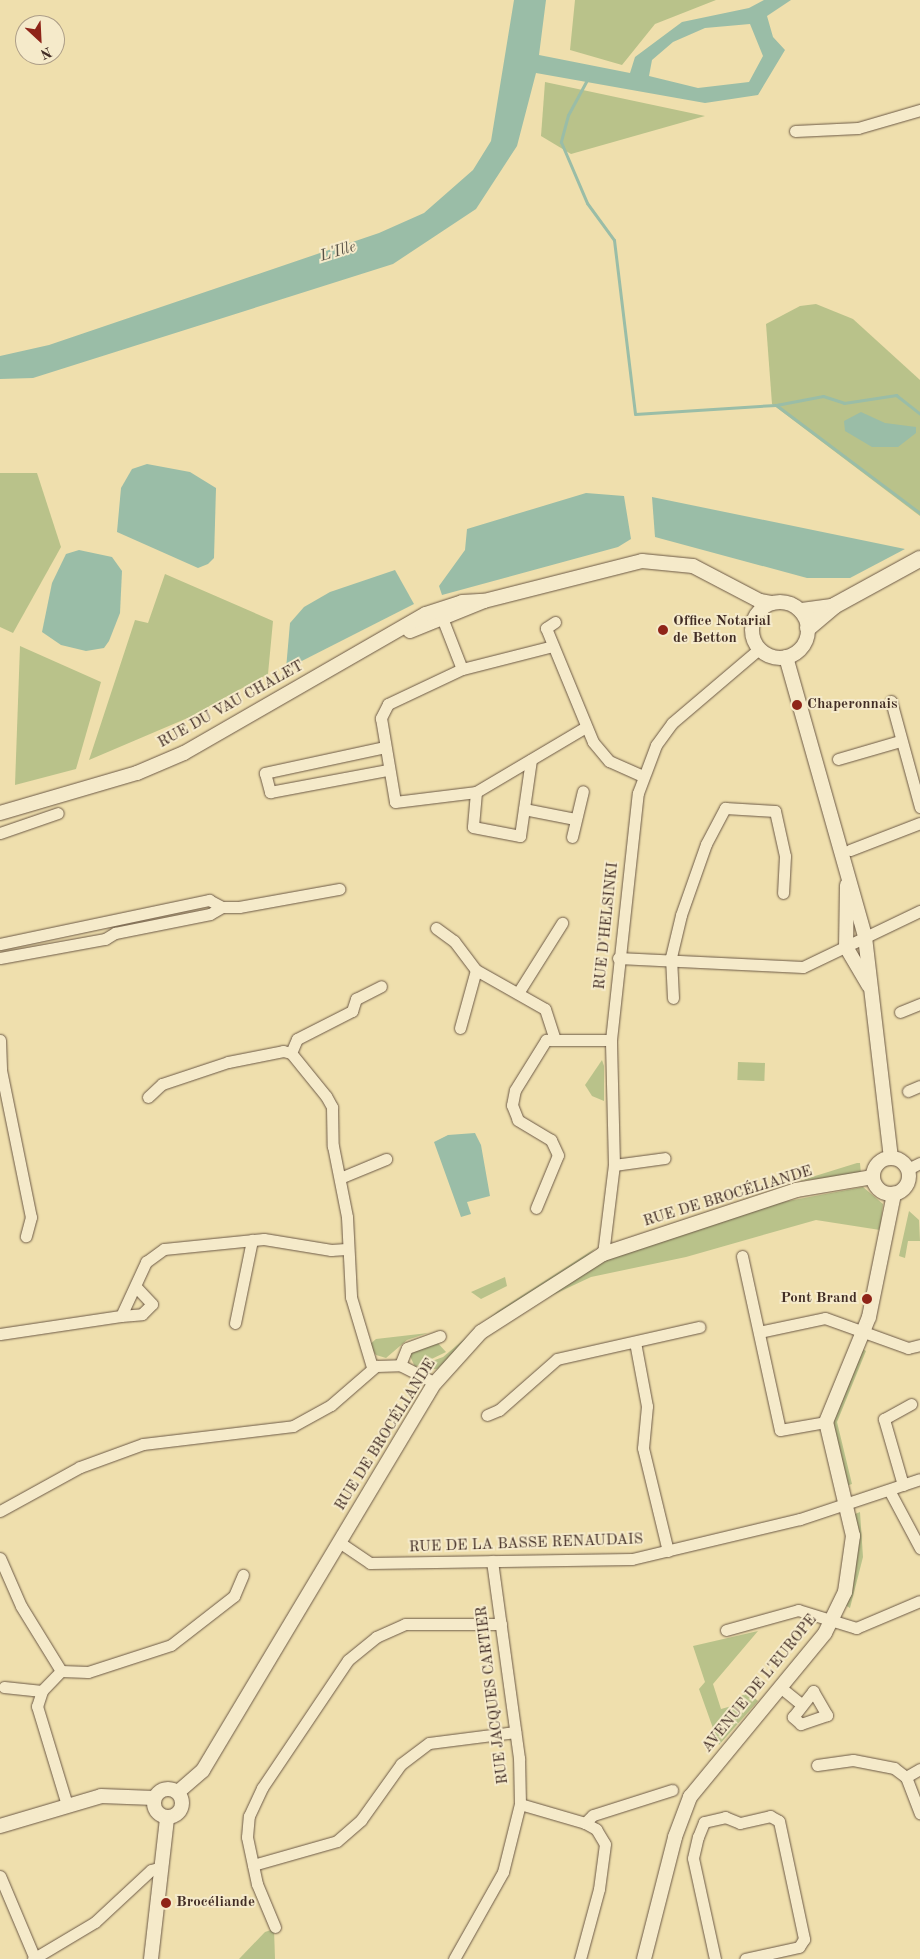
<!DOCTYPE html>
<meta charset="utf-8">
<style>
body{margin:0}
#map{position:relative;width:920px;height:1959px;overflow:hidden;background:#efdfad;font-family:"Old Standard TT",serif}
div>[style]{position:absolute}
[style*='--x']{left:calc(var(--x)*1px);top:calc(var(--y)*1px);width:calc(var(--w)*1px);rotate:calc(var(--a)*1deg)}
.green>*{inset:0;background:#b9c28a;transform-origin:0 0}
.water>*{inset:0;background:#9abda7}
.stream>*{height:3px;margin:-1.5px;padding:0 1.5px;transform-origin:1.5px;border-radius:1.5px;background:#9abda7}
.roads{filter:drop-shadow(0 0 1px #6c5946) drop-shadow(0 0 1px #6c5946)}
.minor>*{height:11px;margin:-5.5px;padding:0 5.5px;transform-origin:5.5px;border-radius:5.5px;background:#f5eaca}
.tertiary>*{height:14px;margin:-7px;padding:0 7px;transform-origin:7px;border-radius:7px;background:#f5eaca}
.tertiary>.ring{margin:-7px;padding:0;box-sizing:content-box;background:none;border:14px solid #f5eaca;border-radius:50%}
.secondary>*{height:16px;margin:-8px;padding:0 8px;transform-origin:8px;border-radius:8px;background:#f5eaca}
.dots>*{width:14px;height:14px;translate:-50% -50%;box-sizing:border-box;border:2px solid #f5eaca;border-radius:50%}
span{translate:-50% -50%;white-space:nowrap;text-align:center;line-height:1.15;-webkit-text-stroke:4px #f5eaca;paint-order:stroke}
.poi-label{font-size:15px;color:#412c24;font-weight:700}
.left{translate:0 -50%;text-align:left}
.right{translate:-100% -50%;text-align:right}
.street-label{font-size:15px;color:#412c24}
.water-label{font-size:16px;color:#575045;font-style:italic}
.north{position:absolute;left:15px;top:15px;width:50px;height:50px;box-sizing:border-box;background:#f5eaca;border:1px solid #ad9e88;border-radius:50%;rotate:155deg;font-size:14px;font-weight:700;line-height:20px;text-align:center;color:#412c24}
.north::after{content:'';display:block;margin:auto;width:18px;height:22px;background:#8f2418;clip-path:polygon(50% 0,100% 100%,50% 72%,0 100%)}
</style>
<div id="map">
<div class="green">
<div style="clip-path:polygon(575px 0,716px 0,655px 24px,622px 65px,570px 50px)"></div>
<div style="clip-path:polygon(545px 82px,705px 116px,571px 154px,541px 136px)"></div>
<div style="clip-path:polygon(816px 304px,853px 319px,920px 380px,920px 516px,772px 404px,766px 324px,800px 306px)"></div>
<div style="clip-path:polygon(0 473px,37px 473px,61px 547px,13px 633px,0 627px)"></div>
<div style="clip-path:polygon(165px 574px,273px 621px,268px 674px,190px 717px,89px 760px,135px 620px,148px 623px)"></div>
<div style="clip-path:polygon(20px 646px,101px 682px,76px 769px,15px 785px)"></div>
<div style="clip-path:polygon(602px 1060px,604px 1066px,604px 1101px,592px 1096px,585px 1085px)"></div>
<div style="left:738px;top:1062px;width:27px;height:18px;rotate:2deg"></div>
<div style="clip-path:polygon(860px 1163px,861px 1174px,799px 1181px,857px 1163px)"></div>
<div style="clip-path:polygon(863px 1187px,883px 1204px,880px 1230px,816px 1220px,686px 1257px,591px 1277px,540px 1301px,605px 1259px,772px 1204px)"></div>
<div style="clip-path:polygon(909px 1211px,919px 1220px,920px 1241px,908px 1241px,905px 1258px,899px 1256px)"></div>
<div style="clip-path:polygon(596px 1248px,581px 1261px,494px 1316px,437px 1369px,422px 1370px,424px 1364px,443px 1357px,498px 1311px)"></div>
<div style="clip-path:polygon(505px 1277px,507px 1286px,481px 1299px,471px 1292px)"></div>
<div style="clip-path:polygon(428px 1333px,407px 1340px,386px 1358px,376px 1355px,369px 1345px,376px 1339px)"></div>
<div style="clip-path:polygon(436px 1341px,446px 1352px,415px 1367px,410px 1356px,413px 1349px)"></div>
<div style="clip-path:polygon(861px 1348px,866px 1351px,837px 1422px,852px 1484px,846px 1486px,830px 1428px)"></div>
<div style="clip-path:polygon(860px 1512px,863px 1557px,850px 1608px,845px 1605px,856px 1569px,855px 1514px)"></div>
<div style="clip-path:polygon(758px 1631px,713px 1684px,721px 1709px,739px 1704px,737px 1697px,749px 1693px,758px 1701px,719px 1745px,699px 1689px,705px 1682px,693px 1646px)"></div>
<div style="clip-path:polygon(274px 1929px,275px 1959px,239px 1959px,265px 1932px)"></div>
</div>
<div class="water">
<div style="clip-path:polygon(evenodd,514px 0,546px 0,539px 55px,630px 73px,635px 57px,682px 22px,749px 8px,764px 0,791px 0,767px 16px,773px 37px,785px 50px,758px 95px,705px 103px,536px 73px,517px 146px,476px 209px,393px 264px,33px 378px,0 379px,0 356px,49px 345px,379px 233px,424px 213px,473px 170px,491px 141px,514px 0,750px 24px,763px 56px,749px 82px,698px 88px,649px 76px,652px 60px,673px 42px,705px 28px,750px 24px)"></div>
<div style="clip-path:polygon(861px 412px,885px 423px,916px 427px,916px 433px,898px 447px,872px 447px,845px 431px,844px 421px)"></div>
<div style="clip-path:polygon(147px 464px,190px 472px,216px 488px,214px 558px,208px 564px,198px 568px,117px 532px,121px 488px,132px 469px)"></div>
<div style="clip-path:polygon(586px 493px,624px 496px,631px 539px,618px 547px,442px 595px,439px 586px,465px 550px,467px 529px)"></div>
<div style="clip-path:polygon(652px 497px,905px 549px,850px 578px,807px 578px,655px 537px)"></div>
<div style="clip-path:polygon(79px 550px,112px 557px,122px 571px,120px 613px,109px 641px,104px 648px,86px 651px,61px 645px,42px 632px,52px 583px,66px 554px)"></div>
<div style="clip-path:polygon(395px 570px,414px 604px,286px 669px,290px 623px,304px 607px,330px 592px)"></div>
<div style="clip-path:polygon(475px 1133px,481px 1145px,490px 1196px,467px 1202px,471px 1214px,461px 1217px,434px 1142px,448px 1135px)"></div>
</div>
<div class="stream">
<div style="--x:588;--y:78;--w:42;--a:118.4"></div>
<div style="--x:568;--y:115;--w:28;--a:105"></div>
<div style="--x:561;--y:142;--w:66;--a:66.9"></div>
<div style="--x:587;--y:203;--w:46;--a:53.9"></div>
<div style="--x:614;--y:240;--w:175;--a:83.1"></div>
<div style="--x:635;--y:414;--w:141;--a:-3.7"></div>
<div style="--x:776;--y:405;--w:180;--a:36.9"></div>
<div style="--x:776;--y:405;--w:48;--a:-10.8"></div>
<div style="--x:823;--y:396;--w:22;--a:18"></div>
<div style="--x:844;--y:403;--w:53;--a:-8.7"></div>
<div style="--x:896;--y:395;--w:31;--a:38"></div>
</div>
<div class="roads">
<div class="minor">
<div style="--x:795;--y:131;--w:63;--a:-2.7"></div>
<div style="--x:858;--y:128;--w:65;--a:-16.2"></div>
<div style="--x:439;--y:610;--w:63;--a:68.7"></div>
<div style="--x:555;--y:622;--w:11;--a:146"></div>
<div style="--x:546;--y:628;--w:123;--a:67.6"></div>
<div style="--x:593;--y:742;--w:25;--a:50"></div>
<div style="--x:609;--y:761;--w:36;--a:24"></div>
<div style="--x:553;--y:646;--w:94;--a:165.8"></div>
<div style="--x:462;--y:669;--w:82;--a:154.7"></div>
<div style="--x:388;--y:704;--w:16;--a:117"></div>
<div style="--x:381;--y:718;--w:85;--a:80.5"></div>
<div style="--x:395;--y:802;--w:82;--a:-7"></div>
<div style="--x:476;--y:792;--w:128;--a:-30.6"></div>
<div style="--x:891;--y:701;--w:110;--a:74.7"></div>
<div style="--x:385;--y:747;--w:123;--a:167.8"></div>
<div style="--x:265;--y:773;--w:20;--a:75"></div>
<div style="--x:270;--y:792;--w:120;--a:-10.6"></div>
<div style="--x:838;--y:759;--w:65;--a:-16.2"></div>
<div style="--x:476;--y:792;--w:35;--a:95"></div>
<div style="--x:473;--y:827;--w:48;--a:10.8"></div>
<div style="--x:520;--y:836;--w:77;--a:-81.8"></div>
<div style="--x:524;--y:809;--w:52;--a:11.1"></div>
<div style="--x:0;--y:833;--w:61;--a:-19"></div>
<div style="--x:572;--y:837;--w:47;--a:-76.6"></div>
<div style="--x:850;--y:850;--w:75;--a:-21.1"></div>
<div style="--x:436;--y:928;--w:22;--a:36"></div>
<div style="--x:454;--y:941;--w:36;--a:53"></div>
<div style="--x:0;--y:944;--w:214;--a:-11.9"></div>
<div style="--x:209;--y:900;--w:15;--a:28"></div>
<div style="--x:222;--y:907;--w:17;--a:0"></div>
<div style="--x:239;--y:907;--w:102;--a:-10.2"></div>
<div style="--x:0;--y:958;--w:107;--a:-10.3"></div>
<div style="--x:105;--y:939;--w:12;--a:-31"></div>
<div style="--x:115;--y:933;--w:97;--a:-11.3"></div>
<div style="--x:210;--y:914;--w:14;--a:-30"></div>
<div style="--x:618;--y:958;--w:185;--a:2.8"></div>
<div style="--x:803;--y:967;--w:130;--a:-25.6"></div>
<div style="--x:518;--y:993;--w:83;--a:-57.8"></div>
<div style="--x:673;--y:998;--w:41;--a:-92.8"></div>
<div style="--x:671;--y:957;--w:43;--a:-76.6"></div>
<div style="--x:681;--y:915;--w:75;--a:-70.6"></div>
<div style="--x:706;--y:844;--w:41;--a:-62.2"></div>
<div style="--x:725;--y:808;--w:50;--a:3.4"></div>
<div style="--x:775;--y:811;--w:46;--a:77.5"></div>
<div style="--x:785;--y:856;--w:37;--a:93"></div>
<div style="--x:900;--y:1012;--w:22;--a:-22"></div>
<div style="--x:460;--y:1028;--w:60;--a:-74.6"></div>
<div style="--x:476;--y:970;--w:79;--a:29.5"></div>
<div style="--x:545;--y:1009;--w:29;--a:72"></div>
<div style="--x:0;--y:1040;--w:30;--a:88"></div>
<div style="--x:1;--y:1070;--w:150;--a:78.5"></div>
<div style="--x:31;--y:1217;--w:20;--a:105"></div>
<div style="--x:291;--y:1053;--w:15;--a:-67"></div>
<div style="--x:297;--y:1039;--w:62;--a:-27"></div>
<div style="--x:352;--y:1011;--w:13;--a:-72"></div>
<div style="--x:356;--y:999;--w:28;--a:-27"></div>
<div style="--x:908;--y:1091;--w:13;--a:-23"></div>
<div style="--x:148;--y:1097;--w:19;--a:-43"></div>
<div style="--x:162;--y:1084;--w:70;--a:-18.4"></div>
<div style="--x:228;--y:1062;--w:56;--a:-11.3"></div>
<div style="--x:283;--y:1051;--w:8;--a:14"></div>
<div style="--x:291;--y:1053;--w:55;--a:50.9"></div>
<div style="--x:326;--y:1096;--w:13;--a:61"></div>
<div style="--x:332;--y:1107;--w:39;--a:89"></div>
<div style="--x:333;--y:1146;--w:72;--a:78.8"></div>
<div style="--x:347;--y:1217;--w:80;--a:87.1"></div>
<div style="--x:351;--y:1297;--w:73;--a:73.3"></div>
<div style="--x:614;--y:1165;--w:51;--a:-7.8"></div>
<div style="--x:908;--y:1169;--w:13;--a:-27"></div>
<div style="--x:340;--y:1178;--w:50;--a:-22.4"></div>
<div style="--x:536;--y:1208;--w:57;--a:-67.5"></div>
<div style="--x:558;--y:1155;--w:17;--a:-115"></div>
<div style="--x:551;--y:1140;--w:39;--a:-149"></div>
<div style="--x:518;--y:1120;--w:16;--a:-112"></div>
<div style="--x:512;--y:1105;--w:15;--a:-79"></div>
<div style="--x:515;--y:1090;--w:59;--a:-58.2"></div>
<div style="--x:546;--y:1040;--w:65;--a:0"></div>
<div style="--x:603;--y:1254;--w:90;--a:-83"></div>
<div style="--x:614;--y:1165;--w:125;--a:-91.4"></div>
<div style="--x:611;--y:1040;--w:248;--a:-83.8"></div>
<div style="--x:638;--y:793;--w:51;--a:-69.4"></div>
<div style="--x:656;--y:745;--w:27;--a:-54"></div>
<div style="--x:672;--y:723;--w:114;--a:-40.4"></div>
<div style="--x:742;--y:1256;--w:178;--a:77.7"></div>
<div style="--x:780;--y:1430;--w:47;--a:-9.9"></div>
<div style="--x:121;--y:1316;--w:21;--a:-5"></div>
<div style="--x:142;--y:1314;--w:14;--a:-45"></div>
<div style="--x:152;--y:1304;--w:23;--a:-133"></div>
<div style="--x:235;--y:1323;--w:85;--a:-78.4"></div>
<div style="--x:759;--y:1332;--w:67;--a:-12"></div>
<div style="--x:825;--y:1318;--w:88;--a:19.9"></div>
<div style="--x:908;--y:1348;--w:12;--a:-14"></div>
<div style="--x:0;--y:1334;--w:122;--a:-8.5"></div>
<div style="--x:121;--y:1316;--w:60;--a:-65.2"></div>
<div style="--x:146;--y:1262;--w:22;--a:-36"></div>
<div style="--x:164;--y:1249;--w:100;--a:-5.7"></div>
<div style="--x:264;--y:1239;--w:68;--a:9.3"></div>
<div style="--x:331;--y:1250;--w:15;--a:-4"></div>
<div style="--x:635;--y:1342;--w:65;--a:79.4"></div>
<div style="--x:647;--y:1406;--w:42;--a:95.4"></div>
<div style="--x:643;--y:1448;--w:106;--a:76.4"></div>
<div style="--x:400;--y:1365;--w:18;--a:-68"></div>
<div style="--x:407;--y:1348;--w:35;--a:-20"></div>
<div style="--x:487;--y:1415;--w:13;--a:-23"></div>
<div style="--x:499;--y:1410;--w:77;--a:-41.3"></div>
<div style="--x:557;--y:1359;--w:146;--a:-12.7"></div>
<div style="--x:903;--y:1485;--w:69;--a:-106.1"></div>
<div style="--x:884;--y:1419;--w:31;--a:-29"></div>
<div style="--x:889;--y:1490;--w:66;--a:61.9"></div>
<div style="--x:0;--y:1511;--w:91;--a:-28.8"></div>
<div style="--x:80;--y:1467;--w:67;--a:-20.1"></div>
<div style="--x:143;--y:1444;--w:151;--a:-6.8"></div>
<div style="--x:293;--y:1426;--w:43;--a:-28.9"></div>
<div style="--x:331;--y:1405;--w:60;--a:-40.9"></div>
<div style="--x:376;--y:1366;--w:24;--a:-2"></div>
<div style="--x:400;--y:1365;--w:39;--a:27"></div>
<div style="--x:339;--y:1542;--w:37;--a:34"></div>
<div style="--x:370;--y:1563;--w:262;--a:-0.9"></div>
<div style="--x:632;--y:1559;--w:173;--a:-13.4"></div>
<div style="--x:800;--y:1519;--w:126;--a:-18.4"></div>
<div style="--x:0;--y:1558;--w:52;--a:66.4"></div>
<div style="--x:21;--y:1606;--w:76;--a:58.4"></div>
<div style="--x:726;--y:1630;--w:75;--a:-15.5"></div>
<div style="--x:798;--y:1610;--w:61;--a:17.2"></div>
<div style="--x:856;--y:1628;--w:69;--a:-22.9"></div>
<div style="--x:61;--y:1671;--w:27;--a:2"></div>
<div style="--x:88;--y:1672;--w:87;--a:-18"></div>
<div style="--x:171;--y:1645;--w:80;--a:-37.9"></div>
<div style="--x:234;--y:1596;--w:23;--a:-67"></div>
<div style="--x:61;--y:1671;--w:28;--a:134"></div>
<div style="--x:42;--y:1691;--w:16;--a:108"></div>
<div style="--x:37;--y:1706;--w:103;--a:73.1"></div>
<div style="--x:4;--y:1687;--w:38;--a:6"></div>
<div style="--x:780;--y:1687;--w:28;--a:39"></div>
<div style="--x:813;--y:1691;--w:28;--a:60"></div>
<div style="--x:827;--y:1715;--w:28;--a:161"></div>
<div style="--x:801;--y:1724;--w:11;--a:-139"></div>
<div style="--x:793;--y:1717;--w:33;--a:-52"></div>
<div style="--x:817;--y:1765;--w:36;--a:-8"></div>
<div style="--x:853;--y:1760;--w:42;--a:11"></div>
<div style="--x:894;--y:1768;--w:15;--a:37"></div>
<div style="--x:906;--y:1777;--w:39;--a:69"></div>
<div style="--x:906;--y:1777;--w:16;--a:-30"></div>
<div style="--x:520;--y:1804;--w:68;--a:16.3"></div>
<div style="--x:585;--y:1823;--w:13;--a:29"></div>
<div style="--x:596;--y:1829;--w:17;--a:59"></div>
<div style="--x:605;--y:1844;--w:45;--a:97.6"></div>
<div style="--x:599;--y:1889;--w:73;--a:105.2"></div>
<div style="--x:585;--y:1823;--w:11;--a:-45"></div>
<div style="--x:593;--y:1815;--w:83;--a:-17.6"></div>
<div style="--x:253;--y:1865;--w:87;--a:-15.9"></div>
<div style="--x:337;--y:1841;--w:32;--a:-41"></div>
<div style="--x:361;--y:1820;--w:69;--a:-54.5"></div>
<div style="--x:401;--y:1764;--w:35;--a:-37"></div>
<div style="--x:429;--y:1743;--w:87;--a:-7.3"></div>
<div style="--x:0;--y:1876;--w:90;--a:67.1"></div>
<div style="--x:275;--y:1927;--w:47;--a:-112.7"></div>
<div style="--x:257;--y:1884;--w:48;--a:-102"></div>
<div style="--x:247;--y:1837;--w:21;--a:-85"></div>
<div style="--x:249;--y:1816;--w:31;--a:-65"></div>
<div style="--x:262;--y:1788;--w:154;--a:-56.1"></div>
<div style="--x:348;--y:1660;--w:36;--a:-39"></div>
<div style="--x:376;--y:1637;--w:32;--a:-24"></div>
<div style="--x:405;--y:1624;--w:96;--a:0"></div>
<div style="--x:33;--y:1959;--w:72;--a:-30.8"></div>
<div style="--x:95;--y:1922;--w:76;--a:-42.9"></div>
<div style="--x:151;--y:1870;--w:11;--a:-15"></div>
<div style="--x:454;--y:1959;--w:100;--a:-60.6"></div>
<div style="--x:503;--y:1872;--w:70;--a:-76"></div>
<div style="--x:520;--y:1804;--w:46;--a:-91.2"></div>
<div style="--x:519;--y:1758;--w:199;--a:-97.8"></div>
<div style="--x:715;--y:1959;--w:103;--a:-102.3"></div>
<div style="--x:693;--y:1858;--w:22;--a:-77"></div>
<div style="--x:698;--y:1837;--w:16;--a:-68"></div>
<div style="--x:704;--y:1822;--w:22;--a:-13"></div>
<div style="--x:725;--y:1817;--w:16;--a:22"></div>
<div style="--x:740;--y:1823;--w:31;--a:-13"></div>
<div style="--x:770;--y:1816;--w:10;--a:29"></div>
<div style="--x:779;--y:1821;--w:121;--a:78"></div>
<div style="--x:804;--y:1939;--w:9;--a:122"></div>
<div style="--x:799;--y:1947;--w:55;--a:167.5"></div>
</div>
<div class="tertiary">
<div class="ring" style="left:752px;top:602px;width:42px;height:42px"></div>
<div style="--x:410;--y:631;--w:80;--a:-22.1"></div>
<div style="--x:484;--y:601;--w:163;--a:-14.2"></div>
<div style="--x:642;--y:561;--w:51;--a:5.6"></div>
<div style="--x:693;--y:566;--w:76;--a:27.6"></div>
<div style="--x:760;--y:601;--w:11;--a:10"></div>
<div style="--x:786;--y:657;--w:291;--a:74.2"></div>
<div style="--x:865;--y:937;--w:222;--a:83.3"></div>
<div style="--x:0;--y:813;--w:143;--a:-16.3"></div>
<div style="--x:137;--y:773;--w:51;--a:-23.1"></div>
<div style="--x:184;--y:753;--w:279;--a:-29.9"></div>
<div style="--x:426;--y:614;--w:38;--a:-18"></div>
<div style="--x:462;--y:602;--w:22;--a:-3"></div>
<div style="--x:847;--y:885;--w:62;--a:90.9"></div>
<div style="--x:846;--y:947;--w:45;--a:59.5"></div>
<div class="ring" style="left:873px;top:1158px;width:22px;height:22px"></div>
<div class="ring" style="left:154px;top:1789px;width:14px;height:14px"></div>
<div style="--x:178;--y:1792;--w:33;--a:-41"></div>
<div style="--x:203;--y:1770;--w:451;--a:-59.1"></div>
<div style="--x:435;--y:1383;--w:69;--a:-48"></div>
<div style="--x:481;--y:1332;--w:145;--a:-32.6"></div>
<div style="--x:603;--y:1254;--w:203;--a:-18.3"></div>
<div style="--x:796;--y:1190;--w:78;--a:-9.6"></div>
<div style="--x:0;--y:1826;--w:105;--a:-16.5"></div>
<div style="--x:101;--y:1796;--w:53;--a:2.2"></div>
<div style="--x:151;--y:1959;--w:142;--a:-83.5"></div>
<div style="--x:644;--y:1959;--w:126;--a:-75.7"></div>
<div style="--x:675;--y:1837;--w:43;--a:-69.4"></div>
<div style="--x:690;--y:1797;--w:212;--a:-50.5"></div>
<div style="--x:825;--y:1633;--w:46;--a:-64"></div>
<div style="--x:845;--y:1592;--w:57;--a:-81.9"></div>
<div style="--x:853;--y:1536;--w:117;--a:-103.3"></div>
<div style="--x:826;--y:1422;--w:113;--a:-67.7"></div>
<div style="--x:869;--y:1317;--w:126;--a:-78.5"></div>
</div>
<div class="secondary">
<div style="--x:802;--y:611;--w:30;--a:-8"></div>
<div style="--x:808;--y:628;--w:34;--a:-40"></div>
<div style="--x:834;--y:606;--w:98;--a:-28.7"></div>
</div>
</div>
<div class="dots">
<div style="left:663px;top:630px;background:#8f2418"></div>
<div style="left:797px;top:705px;background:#8f2418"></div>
<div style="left:867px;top:1299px;background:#8f2418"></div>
<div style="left:166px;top:1903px;background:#8f2418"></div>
</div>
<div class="poi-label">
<span class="left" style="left:673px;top:630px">Office Notarial<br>de Betton</span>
<span class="left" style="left:807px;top:705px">Chaperonnais</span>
<span class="right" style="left:857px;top:1299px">Pont Brand</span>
<span class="left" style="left:176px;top:1903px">Brocéliande</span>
</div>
<div class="street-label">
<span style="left:231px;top:705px;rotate:-29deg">RUE DU VAU CHALET</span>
<span style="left:607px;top:926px;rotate:-84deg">RUE D'HELSINKI</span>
<span style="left:728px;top:1197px;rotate:-17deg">RUE DE BROCÉLIANDE</span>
<span style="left:386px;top:1435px;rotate:-58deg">RUE DE BROCÉLIANDE</span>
<span style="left:526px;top:1544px;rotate:-2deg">RUE DE LA BASSE RENAUDAIS</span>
<span style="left:760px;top:1684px;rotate:-51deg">AVENUE DE L'EUROPE</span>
<span style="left:493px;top:1695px;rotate:-97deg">RUE JACQUES CARTIER</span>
</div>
<div class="water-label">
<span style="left:338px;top:252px;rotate:-17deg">L'Ille</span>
</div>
<div class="north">N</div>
</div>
